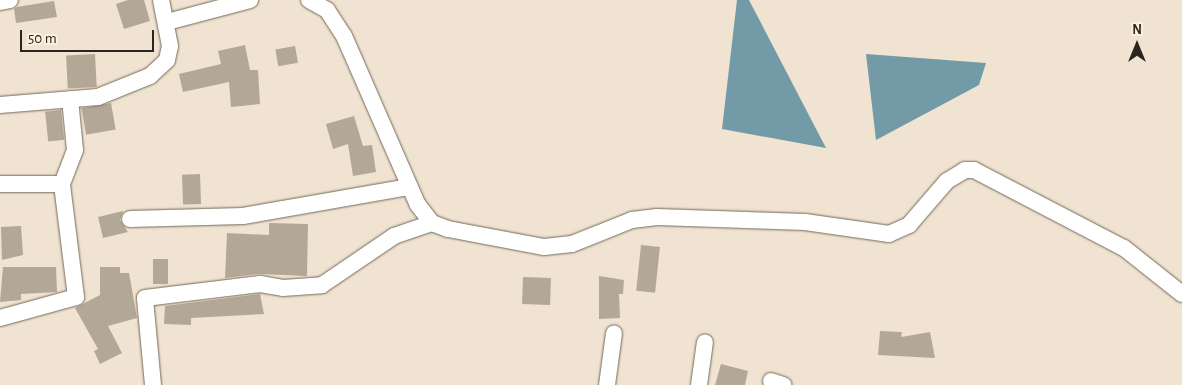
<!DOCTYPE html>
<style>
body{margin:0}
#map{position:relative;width:1182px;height:385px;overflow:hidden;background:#f0e3d1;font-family:"Alegreya Sans",sans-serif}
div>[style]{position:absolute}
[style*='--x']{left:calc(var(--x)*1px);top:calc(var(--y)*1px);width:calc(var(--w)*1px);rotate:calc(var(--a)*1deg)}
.water>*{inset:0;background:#739ba7}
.building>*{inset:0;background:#b3a796;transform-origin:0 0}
.roads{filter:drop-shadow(0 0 1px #736858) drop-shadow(0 0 1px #736858)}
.street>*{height:16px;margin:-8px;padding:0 8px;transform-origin:8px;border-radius:8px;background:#fff}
span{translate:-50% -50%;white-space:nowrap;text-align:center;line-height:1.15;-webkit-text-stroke:5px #fdf0de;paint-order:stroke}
.north{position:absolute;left:1112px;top:20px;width:50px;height:50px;-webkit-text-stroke:4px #fdf0de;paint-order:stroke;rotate:0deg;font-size:14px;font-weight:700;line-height:20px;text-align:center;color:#2a251f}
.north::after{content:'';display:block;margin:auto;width:18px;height:22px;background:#2a251f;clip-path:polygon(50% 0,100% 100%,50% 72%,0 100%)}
.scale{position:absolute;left:20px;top:30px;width:134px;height:22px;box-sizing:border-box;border:2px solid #2a251f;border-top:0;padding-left:6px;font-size:15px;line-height:18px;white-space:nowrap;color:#2a251f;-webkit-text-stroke:4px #fdf0de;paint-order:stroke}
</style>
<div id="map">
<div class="water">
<div style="clip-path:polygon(737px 0,749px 0,826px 148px,722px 129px)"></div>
<div style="clip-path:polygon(866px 54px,986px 63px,979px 85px,876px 140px)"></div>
</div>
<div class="building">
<div style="clip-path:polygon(128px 0,144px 0,150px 21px,124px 29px,116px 4px)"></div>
<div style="clip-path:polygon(54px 1px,57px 17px,16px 23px,14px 9px,17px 7px)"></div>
<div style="clip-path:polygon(245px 45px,250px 70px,258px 70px,260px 104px,231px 107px,229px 82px,183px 92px,179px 74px,221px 64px,218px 51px)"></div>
<div style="left:295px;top:46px;width:17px;height:20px;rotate:80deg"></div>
<div style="left:95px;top:54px;width:33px;height:29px;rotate:87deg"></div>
<div style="left:111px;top:103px;width:27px;height:30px;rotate:80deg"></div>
<div style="left:61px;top:110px;width:30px;height:16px;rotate:84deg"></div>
<div style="clip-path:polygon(354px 116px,363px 146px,372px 145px,376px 172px,353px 176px,348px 144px,333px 149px,326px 124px)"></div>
<div style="left:200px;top:174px;width:30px;height:18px;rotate:88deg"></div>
<div style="clip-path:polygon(123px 211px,120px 220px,128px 232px,103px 238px,98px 217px)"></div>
<div style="clip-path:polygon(269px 223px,308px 224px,307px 276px,259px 274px,225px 278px,227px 233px,269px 235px)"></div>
<div style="clip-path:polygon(21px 226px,23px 255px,2px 260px,1px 227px)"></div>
<div style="left:641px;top:245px;width:19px;height:46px;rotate:6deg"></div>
<div style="left:153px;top:259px;width:15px;height:25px"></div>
<div style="clip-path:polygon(3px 267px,56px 267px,57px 292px,21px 294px,21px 300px,0 302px)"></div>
<div style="clip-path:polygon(100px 267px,120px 267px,120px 273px,129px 273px,137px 318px,108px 326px,122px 353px,100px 364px,94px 351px,98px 349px,75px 308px,100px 295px)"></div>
<div style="clip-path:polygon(599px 276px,624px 280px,623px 294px,619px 294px,620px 318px,599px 319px)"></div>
<div style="left:523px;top:277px;width:28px;height:27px;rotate:2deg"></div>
<div style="clip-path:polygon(260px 294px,264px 314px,191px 318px,191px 325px,164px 324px,165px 306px)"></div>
<div style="clip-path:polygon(880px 331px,902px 332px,901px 337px,930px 332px,935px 358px,878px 355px)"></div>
<div style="clip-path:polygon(721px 364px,748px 371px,745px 385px,715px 385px)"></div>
</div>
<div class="roads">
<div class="street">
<div style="--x:309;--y:0;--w:21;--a:29"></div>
<div style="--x:327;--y:10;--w:31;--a:57"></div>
<div style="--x:344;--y:36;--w:184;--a:66.4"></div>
<div style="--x:418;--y:205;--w:23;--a:52"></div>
<div style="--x:432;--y:223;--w:17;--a:21"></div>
<div style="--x:448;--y:229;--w:98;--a:10.6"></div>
<div style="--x:544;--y:247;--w:28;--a:-6"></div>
<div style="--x:572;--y:244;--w:65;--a:-21.8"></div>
<div style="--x:632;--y:220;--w:25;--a:-7"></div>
<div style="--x:657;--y:217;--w:148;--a:1.9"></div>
<div style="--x:805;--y:222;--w:85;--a:8.1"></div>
<div style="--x:889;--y:234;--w:22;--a:-24"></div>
<div style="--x:909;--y:225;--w:58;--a:-49.2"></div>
<div style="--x:947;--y:181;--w:21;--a:-31"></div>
<div style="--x:965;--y:170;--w:9;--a:0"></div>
<div style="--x:974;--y:170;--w:169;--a:27.5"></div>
<div style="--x:1124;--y:248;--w:74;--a:38.4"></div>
<div style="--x:0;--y:2;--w:10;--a:-11"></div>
<div style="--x:167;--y:22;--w:86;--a:-14.8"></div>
<div style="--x:0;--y:105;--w:98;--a:-4.7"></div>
<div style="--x:98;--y:97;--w:56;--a:-22"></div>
<div style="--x:150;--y:76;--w:23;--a:-43"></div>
<div style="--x:167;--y:60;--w:14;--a:-78"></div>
<div style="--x:170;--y:46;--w:47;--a:-101.1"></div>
<div style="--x:0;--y:184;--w:62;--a:0"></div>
<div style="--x:130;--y:219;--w:113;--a:-1.5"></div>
<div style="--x:243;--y:216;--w:169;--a:-9.9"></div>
<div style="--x:0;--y:318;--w:79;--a:-15.4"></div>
<div style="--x:76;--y:297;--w:114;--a:-97.1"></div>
<div style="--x:62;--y:184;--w:36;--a:-69"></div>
<div style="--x:75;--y:150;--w:51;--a:-95.6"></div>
<div style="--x:771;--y:381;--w:13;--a:18"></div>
<div style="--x:153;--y:385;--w:87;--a:-95.3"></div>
<div style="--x:145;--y:298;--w:116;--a:-6.9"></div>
<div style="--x:260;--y:284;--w:23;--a:10"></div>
<div style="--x:283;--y:288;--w:39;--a:-4"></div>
<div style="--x:322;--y:285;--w:87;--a:-34.2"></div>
<div style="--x:394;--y:236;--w:40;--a:-18.9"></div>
<div style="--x:607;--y:385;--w:52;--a:-82.3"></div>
<div style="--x:699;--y:385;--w:43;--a:-82.1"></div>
</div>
</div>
<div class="north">N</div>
<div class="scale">50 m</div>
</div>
